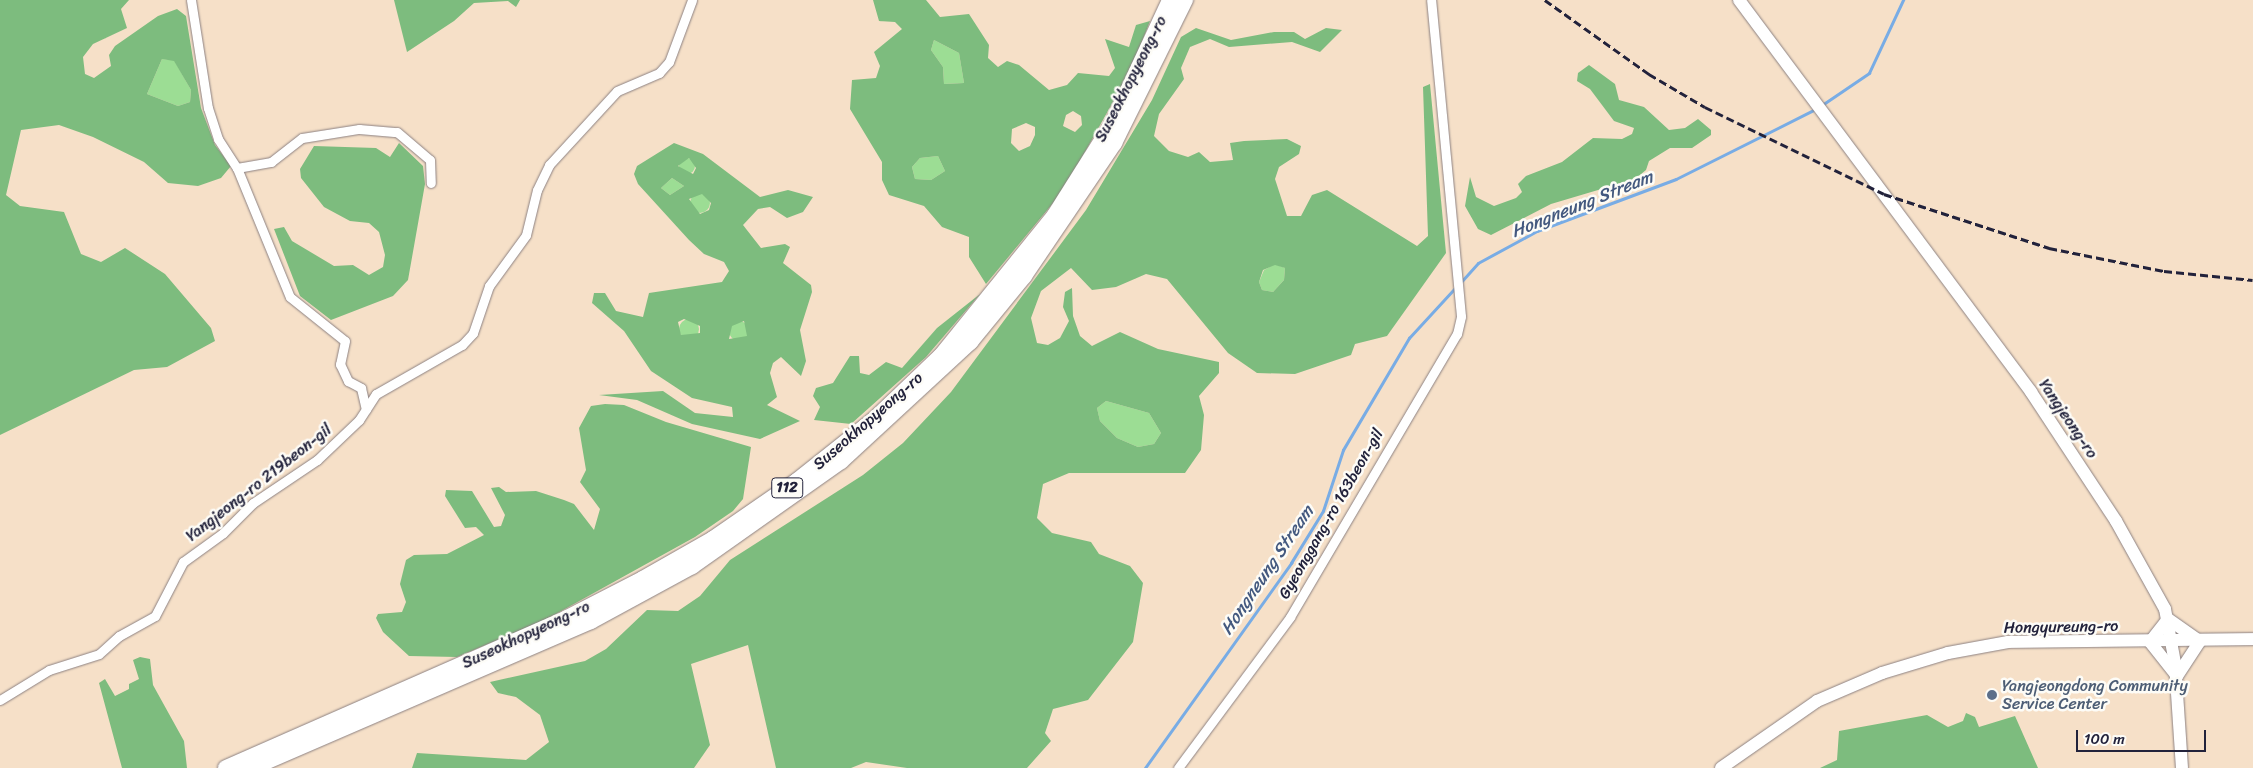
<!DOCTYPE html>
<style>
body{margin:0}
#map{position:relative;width:2253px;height:768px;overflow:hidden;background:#f6e0c8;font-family:Sriracha,sans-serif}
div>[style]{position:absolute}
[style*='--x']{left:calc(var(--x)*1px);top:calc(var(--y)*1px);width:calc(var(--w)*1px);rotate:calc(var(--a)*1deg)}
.green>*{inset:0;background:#9cdd94}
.round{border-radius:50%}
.forest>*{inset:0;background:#7dbc7e}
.stream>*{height:2.5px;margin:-1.25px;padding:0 1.25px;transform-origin:1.25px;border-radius:1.25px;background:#78ace5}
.roads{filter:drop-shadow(0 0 1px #8c8182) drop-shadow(0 0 1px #8c8182)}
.street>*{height:9px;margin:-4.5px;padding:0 4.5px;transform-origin:4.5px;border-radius:4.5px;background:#fff}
.secondary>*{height:12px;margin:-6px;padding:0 6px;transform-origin:6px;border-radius:6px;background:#fff}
.highway>*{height:16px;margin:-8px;padding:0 8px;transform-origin:8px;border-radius:8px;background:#fff}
.rail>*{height:2.5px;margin-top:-1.25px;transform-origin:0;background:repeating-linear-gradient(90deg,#22223b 0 8px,transparent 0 12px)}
.dots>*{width:14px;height:14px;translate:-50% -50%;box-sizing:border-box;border:2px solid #fdfcf7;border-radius:50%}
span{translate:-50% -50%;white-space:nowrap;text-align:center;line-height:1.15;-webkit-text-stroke:5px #fdfcf7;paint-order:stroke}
.shield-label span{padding:1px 4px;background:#fdfcf7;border:1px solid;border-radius:4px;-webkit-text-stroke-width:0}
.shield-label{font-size:15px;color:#22223b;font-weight:700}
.street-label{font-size:16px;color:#22223b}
.service-label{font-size:16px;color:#4e5e75}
.left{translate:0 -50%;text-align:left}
.water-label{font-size:18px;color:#44597f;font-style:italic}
.scale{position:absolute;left:2076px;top:730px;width:130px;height:22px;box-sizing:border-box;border:2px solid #22223b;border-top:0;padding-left:6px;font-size:15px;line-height:18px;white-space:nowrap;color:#22223b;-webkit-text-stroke:4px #fdfcf7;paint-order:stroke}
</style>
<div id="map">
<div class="green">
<div style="clip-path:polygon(934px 40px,959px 53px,964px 83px,944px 84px,943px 67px,931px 50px)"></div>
<div style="clip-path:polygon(162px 59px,174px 60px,191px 90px,190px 102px,178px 106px,147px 94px)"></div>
<div style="clip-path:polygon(938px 156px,945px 171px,931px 180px,915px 179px,912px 167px,920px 158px)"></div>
<div class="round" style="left:679px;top:158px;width:16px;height:16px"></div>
<div style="clip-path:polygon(672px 178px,684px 186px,670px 195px,661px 188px)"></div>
<div class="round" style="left:690px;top:193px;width:20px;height:20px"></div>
<div style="clip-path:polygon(1275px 264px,1285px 268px,1284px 280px,1273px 292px,1262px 290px,1259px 282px,1264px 270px)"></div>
<div class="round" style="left:679px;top:319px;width:20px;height:20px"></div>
<div class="round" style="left:729px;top:321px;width:20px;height:20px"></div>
<div style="clip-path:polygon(1106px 401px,1149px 413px,1161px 433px,1154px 444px,1138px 447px,1117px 438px,1100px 421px,1097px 408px)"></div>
</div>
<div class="forest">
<div style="clip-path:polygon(evenodd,0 0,129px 0,121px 9px,127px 28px,93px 44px,83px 57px,85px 74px,94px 78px,111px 66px,109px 55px,115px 46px,158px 16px,177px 9px,186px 16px,201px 108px,215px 145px,231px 166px,221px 178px,198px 186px,168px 183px,144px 162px,93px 137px,59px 125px,21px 130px,6px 195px,20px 206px,64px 212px,81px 254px,101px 262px,125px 248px,165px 274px,211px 328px,215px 341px,167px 367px,134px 370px,0 435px,0 0,162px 59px,174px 61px,191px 90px,190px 102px,178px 106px,147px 94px,162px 59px)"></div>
<div style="clip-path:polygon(394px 0,520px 0,516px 7px,508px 1px,474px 3px,454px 21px,407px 52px)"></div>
<div style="clip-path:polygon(evenodd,873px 0,926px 0,940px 17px,969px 14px,989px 45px,988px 58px,998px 67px,1007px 61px,1019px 65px,1049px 90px,1067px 85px,1078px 73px,1109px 76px,1115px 68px,1105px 39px,1129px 47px,1136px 25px,1150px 21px,1131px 70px,1063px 191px,986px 284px,969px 257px,969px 237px,942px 227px,924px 206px,889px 195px,882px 180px,882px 162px,850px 109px,852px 80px,876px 78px,880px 66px,874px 52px,902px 29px,895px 22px,879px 21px,873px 0,934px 40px,959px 53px,964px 83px,944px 84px,943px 67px,931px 50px,934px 40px,873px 0,1073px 111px,1081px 116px,1082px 125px,1075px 132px,1063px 126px,1066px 115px,1073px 111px,873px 0,1026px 123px,1035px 127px,1035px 135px,1030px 146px,1019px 151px,1011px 143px,1012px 129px,1026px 123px,873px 0,938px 156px,945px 171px,931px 180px,915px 179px,912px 167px,920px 158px,938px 156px)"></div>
<div style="clip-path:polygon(evenodd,1196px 28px,1231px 40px,1274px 32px,1294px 32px,1305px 39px,1326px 28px,1342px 30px,1320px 52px,1292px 42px,1229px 47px,1210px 39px,1190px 47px,1181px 68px,1184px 79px,1159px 114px,1154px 136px,1169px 151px,1188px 157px,1199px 152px,1210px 162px,1233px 160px,1230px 143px,1244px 141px,1287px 139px,1301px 146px,1299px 154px,1279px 167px,1275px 179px,1287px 216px,1301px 216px,1312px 195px,1327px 190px,1417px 246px,1428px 236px,1423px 87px,1430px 84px,1446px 253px,1387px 336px,1355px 344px,1351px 355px,1295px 374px,1257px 373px,1228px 353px,1167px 279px,1146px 274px,1116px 287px,1092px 290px,1071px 268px,1041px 291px,1031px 318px,1037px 343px,1048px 345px,1060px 338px,1069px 321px,1063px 307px,1065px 292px,1072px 288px,1073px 316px,1080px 336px,1092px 346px,1120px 332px,1158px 349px,1219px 362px,1219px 373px,1199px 396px,1204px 415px,1201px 450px,1185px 473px,1069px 473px,1043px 484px,1037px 518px,1052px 533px,1091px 542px,1099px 554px,1130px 566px,1143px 583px,1133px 642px,1088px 700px,1053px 709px,1045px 733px,1051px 741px,1027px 768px,907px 768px,866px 762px,851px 768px,776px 768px,748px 645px,691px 664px,710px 745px,694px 768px,412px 768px,417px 753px,526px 760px,549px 742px,540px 715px,516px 697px,498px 693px,490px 682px,585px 661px,606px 649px,647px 610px,678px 611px,700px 596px,730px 560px,863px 475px,903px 443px,951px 392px,1086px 210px,1152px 100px,1181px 37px,1196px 28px,1275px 265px,1285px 268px,1284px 280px,1273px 292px,1262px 290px,1259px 282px,1263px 270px,1275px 265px,1196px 28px,1106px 401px,1149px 413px,1161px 433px,1154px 444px,1138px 447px,1117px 438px,1100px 421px,1097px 408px,1106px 401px)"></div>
<div style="clip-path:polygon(1589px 65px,1615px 84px,1619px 100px,1644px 107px,1669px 130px,1685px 128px,1698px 119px,1711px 130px,1711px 135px,1692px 148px,1670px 148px,1649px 161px,1646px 170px,1635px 179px,1551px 204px,1491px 235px,1478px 229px,1465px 206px,1470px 177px,1476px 197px,1494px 206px,1516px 198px,1522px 192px,1518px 184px,1526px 176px,1562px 162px,1593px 138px,1622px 139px,1632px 134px,1634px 128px,1614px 121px,1590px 89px,1577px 81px,1578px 73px)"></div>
<div style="clip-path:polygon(399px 143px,423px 166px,425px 184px,408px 280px,393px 296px,331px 320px,300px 296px,274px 229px,284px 227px,292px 241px,334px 266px,353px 265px,369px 275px,383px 267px,385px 255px,379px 232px,369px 223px,350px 221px,324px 207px,301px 178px,300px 169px,314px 146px,376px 148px,390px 157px)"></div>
<div style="clip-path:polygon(evenodd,674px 143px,703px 154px,760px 197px,788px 190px,813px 197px,803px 212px,787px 218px,770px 207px,758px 209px,743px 225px,761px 248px,785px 244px,790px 247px,783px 263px,811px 285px,812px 292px,800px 330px,806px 361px,801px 376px,781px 357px,773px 363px,770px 373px,777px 397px,767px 405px,800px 421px,760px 439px,692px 424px,637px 400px,599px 395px,663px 391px,695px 413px,733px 417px,732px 407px,692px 398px,651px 371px,624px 331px,592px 303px,594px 293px,605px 293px,616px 311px,643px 317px,649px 293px,722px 282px,729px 271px,724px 262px,704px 254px,689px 240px,638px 184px,634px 174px,637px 166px,674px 143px,689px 158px,696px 168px,693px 174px,678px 166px,689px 158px,674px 143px,672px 178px,684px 186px,670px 195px,661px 188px,672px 178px,674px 143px,702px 194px,711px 203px,709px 210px,700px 214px,689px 199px,702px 194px,674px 143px,684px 319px,700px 326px,700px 333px,681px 335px,678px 322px,684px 319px,674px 143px,744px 321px,747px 336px,729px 339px,732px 326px,744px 321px)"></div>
<div style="clip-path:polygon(980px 294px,926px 357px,851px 424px,814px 420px,820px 407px,813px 396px,816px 388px,833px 383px,850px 356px,859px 356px,860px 373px,869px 375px,886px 362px,902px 368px,937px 328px)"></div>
<div style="clip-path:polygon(605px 404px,624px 405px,666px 422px,751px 447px,743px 499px,733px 511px,695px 537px,545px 620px,457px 657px,409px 656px,383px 632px,376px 618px,378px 614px,402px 612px,406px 602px,400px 584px,406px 560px,414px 555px,447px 554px,484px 535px,476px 527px,465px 528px,445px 496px,446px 490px,472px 491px,494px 527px,501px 526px,505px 515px,491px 488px,499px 487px,506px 492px,536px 491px,564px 500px,574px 504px,594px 530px,600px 509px,580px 482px,586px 470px,579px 428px,591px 406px)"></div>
<div style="clip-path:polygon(140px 657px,150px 659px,153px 685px,184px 741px,187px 768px,122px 768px,99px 683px,105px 679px,115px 696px,129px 689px,129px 684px,139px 679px,133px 660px)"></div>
<div style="clip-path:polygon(1966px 713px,1975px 717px,1979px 727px,2015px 716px,2038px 768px,1820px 768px,1837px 760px,1839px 731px,1927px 715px,1948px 727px,1963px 721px)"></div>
</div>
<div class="stream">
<div style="--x:1822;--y:105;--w:57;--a:-34.2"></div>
<div style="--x:1869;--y:73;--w:81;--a:-65"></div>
<div style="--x:1461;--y:282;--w:25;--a:-48"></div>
<div style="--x:1478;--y:263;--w:67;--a:-28.5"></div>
<div style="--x:1537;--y:231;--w:148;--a:-20.5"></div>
<div style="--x:1676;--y:179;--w:157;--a:-26.6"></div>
<div style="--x:1145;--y:768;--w:252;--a:-54.5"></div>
<div style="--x:1291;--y:563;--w:61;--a:-58.4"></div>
<div style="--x:1323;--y:511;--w:64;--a:-71.8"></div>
<div style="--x:1343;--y:450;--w:130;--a:-59.5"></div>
<div style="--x:1409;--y:338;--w:69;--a:-47.3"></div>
</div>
<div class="roads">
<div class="street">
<div style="--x:191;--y:0;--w:109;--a:81.1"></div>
<div style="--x:208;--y:108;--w:33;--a:72"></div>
<div style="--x:218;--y:139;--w:35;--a:57"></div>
<div style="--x:237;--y:168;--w:139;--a:67.7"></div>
<div style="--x:290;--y:297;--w:70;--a:38.7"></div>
<div style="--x:345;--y:341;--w:24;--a:102"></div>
<div style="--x:340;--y:364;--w:19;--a:65"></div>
<div style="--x:348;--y:381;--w:15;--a:28"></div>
<div style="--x:361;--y:388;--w:22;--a:77"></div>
<div style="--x:237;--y:168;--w:35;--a:-10"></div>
<div style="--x:271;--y:162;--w:39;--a:-38"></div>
<div style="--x:302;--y:138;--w:58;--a:-9"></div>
<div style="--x:359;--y:129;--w:38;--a:5"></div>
<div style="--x:397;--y:132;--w:43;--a:40.3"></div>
<div style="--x:430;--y:160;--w:23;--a:88"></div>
<div style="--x:0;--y:700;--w:57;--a:-31.5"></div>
<div style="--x:49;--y:670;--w:52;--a:-17.7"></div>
<div style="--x:99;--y:654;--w:27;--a:-42"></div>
<div style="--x:119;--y:636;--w:41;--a:-29.1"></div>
<div style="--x:155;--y:616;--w:61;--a:-62.6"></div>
<div style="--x:183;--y:562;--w:49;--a:-35.9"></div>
<div style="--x:223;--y:533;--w:42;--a:-45"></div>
<div style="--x:253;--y:503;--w:77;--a:-33.9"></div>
<div style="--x:317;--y:460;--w:58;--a:-43.6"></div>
<div style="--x:359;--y:420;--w:31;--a:-57"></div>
<div style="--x:376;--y:394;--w:99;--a:-29.7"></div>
<div style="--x:462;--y:345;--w:16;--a:-47"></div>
<div style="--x:473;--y:333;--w:50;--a:-71.2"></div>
<div style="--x:489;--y:286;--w:63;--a:-54"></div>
<div style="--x:526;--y:235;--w:46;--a:-76.3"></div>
<div style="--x:537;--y:190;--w:28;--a:-64"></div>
<div style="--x:549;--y:165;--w:100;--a:-47.4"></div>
<div style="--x:617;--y:91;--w:46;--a:-23.2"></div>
<div style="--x:659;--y:73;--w:15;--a:-48"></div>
<div style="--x:669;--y:62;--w:66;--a:-69.6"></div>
<div style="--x:1178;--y:768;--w:188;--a:-53.4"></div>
<div style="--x:1290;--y:617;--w:329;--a:-59.5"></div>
<div style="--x:1457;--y:334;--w:18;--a:-77"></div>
<div style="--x:1461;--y:316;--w:317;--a:-95.4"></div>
</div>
<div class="secondary">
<div style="--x:1739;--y:0;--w:489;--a:53.3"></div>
<div style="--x:2031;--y:392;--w:154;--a:56.6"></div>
<div style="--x:2116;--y:521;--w:101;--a:60.9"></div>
<div style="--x:2165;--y:609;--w:55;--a:79.5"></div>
<div style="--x:2175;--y:663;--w:105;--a:86.2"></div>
<div style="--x:2168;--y:619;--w:39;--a:35"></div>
<div style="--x:2200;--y:641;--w:42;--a:123.3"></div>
<div style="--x:2177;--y:676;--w:43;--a:-128.5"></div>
<div style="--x:2150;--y:642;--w:29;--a:-52"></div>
<div style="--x:1721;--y:768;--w:117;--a:-34.9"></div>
<div style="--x:1817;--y:701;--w:71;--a:-23.3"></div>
<div style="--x:1882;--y:673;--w:69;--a:-16.9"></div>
<div style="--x:1948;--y:653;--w:61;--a:-10.4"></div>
<div style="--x:2008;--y:642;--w:245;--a:-0.7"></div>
</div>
<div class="highway">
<div style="--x:226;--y:768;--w:370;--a:-23.7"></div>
<div style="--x:565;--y:619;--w:88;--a:-27.1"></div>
<div style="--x:643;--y:579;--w:81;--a:-29.7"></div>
<div style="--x:713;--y:539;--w:102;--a:-34.6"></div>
<div style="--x:797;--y:481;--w:100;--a:-38.5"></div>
<div style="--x:875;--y:419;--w:91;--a:-43.7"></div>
<div style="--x:941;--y:356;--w:181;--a:-51"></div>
<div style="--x:1055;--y:215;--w:109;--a:-57.8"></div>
<div style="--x:1113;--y:123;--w:136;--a:-65.1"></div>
<div style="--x:251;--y:768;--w:370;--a:-23.4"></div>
<div style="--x:591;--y:621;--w:115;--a:-28.6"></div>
<div style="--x:692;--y:566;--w:182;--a:-35.2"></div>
<div style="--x:841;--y:461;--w:176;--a:-42.7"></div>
<div style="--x:970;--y:342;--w:85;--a:-50.7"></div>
<div style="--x:1024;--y:276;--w:161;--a:-55.9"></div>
<div style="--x:1114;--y:143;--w:160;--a:-63.6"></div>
</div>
</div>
<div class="rail">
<div style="--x:1545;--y:0;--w:128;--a:35.4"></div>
<div style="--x:1649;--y:74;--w:65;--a:30.5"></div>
<div style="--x:1705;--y:107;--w:199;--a:25.9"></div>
<div style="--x:1884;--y:194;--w:174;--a:18.1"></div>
<div style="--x:2049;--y:248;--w:117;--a:11.3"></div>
<div style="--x:2164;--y:271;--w:89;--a:5.8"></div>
</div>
<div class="dots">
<div style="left:1992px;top:695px;background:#5c6f8a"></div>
</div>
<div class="shield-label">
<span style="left:787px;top:488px">112</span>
</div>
<div class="street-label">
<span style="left:1131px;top:79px;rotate:-63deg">Suseokhopyeong-ro</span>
<span style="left:2068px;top:419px;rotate:56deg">Yangjeong-ro</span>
<span style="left:868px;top:421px;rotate:-41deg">Suseokhopyeong-ro</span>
<span style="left:259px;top:483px;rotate:-38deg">Yangjeong-ro 219beon-gil</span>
<span style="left:1331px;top:514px;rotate:-60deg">Gyeonggang-ro 163beon-gil</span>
<span style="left:2061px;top:627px;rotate:-1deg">Hongyureung-ro</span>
<span style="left:526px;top:635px;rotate:-25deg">Suseokhopyeong-ro</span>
</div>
<div class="service-label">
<span class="left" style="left:2002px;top:695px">Yangjeongdong Community<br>Service Center</span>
</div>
<div class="water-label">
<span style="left:1582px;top:204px;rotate:-22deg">Hongneung Stream</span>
<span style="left:1267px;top:570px;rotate:-56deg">Hongneung Stream</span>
</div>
<div class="scale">100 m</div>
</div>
